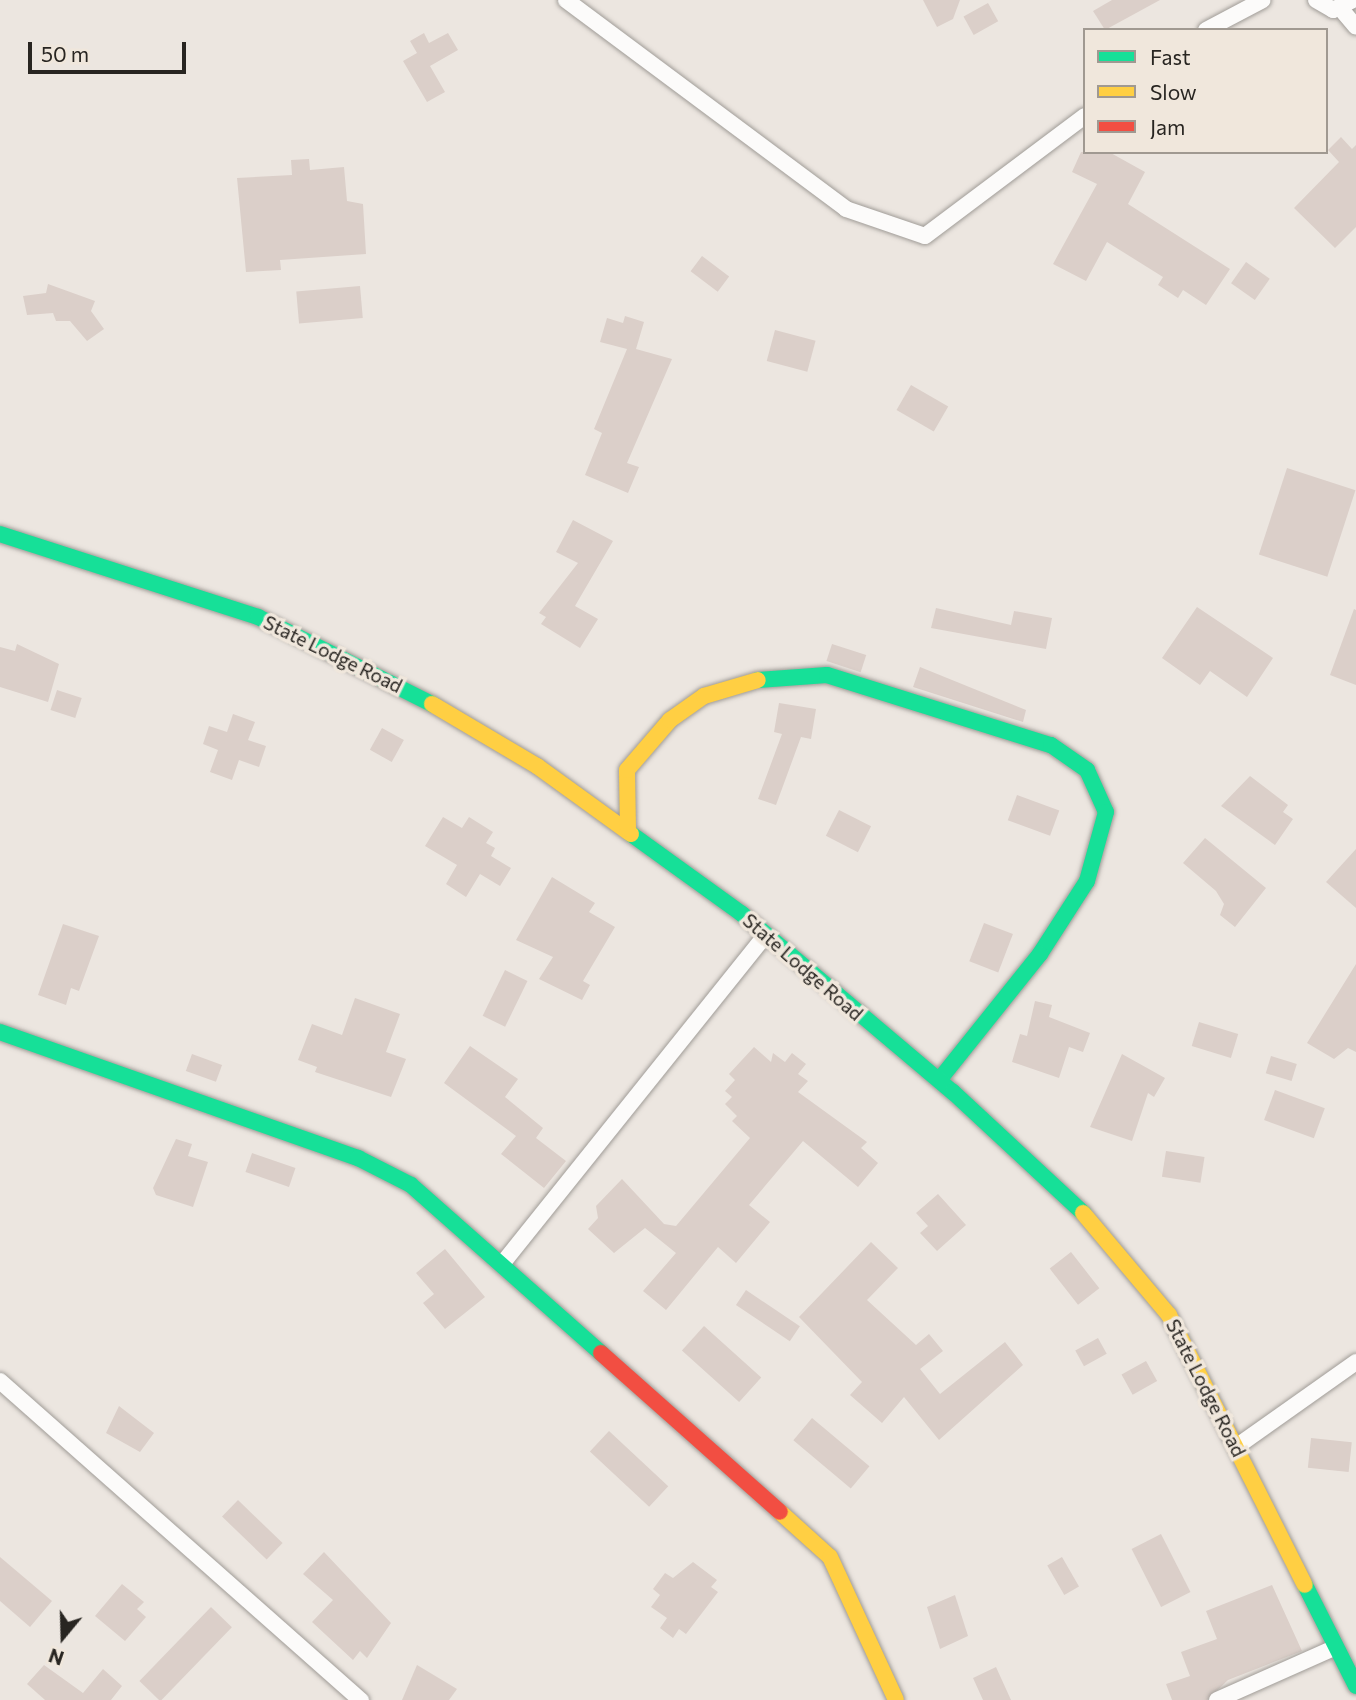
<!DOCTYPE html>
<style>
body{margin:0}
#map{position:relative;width:1356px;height:1700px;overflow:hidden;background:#ece6e0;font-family:Commissioner,sans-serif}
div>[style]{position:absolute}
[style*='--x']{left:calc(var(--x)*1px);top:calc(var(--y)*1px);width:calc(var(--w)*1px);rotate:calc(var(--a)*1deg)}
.building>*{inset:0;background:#dbcfc9;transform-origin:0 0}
.roads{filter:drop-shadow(0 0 2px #a09c97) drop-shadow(0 0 2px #a09c97)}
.street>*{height:16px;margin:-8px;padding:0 8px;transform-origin:8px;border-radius:8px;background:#fcfbfa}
.fast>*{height:16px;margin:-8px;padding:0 8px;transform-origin:8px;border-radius:8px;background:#16e098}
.slow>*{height:16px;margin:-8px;padding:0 8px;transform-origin:8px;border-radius:8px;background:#ffcf43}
.jam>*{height:16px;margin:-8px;padding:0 8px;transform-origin:8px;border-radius:8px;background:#f24e42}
span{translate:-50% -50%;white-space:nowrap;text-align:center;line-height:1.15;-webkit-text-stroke:7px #f0e7dc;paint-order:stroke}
.street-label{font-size:19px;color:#282521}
.legend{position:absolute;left:1083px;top:28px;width:245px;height:126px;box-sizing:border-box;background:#f0e7dc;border:2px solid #a09991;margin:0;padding:9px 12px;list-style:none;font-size:21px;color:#282521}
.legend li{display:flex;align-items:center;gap:14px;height:35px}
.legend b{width:35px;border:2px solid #a09991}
.north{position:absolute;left:28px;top:1602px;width:70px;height:70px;-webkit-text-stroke:5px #f0e7dc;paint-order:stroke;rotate:199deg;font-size:19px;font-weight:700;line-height:28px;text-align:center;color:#282521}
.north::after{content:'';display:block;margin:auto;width:24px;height:32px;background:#282521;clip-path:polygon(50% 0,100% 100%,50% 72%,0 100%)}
.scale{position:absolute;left:28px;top:42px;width:158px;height:32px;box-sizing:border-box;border:4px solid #282521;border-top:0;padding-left:9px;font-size:21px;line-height:24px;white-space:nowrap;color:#282521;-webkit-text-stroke:5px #f0e7dc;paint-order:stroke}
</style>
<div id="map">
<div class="building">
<div style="clip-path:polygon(923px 0,960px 0,953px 19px,937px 27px)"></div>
<div style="clip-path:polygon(1112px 0,1160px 0,1105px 30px,1093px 11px)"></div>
<div style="left:988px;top:3px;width:21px;height:28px;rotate:61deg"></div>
<div style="clip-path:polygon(424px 33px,429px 43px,448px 33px,458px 50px,430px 66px,445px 92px,427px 102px,403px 61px,417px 53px,410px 41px)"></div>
<div style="clip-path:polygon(1341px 137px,1352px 149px,1356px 145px,1356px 227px,1335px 248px,1294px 208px,1339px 162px,1328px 150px)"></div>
<div style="clip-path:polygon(1081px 152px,1109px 152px,1145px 172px,1128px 204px,1230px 269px,1206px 305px,1183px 290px,1178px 298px,1158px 285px,1163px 277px,1107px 242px,1086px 281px,1053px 264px,1097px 184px,1072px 172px)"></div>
<div style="clip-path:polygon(309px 159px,310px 170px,344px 167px,347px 201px,363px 204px,366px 254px,280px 260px,281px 270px,246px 272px,237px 178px,292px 175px,291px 160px)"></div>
<div style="left:702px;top:256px;width:34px;height:19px;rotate:37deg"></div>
<div style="left:1246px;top:262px;width:29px;height:26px;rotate:35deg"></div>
<div style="clip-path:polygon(48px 284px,95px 301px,91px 311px,104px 329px,87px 341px,70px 321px,56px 321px,53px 313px,27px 315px,23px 296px,46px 293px)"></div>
<div style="left:360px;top:286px;width:32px;height:64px;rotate:85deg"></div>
<div style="clip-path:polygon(625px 316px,644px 322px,636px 349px,672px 359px,627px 463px,639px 467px,628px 493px,585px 475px,602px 433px,594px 429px,627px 349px,600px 342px,607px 318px,623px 323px)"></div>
<div style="left:775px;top:330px;width:42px;height:32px;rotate:15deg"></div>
<div style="left:911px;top:385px;width:43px;height:29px;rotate:30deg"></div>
<div style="left:1287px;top:468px;width:72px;height:91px;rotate:18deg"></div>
<div style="clip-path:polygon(573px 520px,613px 541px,575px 606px,598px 619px,580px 648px,541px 624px,546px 617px,539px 613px,578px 563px,556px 552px)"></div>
<div style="clip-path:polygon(1197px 607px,1273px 658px,1247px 697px,1210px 671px,1200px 685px,1162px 658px)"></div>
<div style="clip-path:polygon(936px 608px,1011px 625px,1014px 611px,1052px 618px,1046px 649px,931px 628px)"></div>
<div style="clip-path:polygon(1354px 609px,1356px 610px,1356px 685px,1330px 675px)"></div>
<div style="clip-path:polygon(17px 644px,59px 664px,48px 702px,0 687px,0 647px,15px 651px)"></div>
<div style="left:832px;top:644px;width:36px;height:18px;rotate:18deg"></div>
<div style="clip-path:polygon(920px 667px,1026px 710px,1023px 722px,913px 687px)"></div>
<div style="left:57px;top:690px;width:26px;height:21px;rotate:18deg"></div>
<div style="clip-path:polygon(779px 703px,816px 709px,811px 739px,801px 737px,776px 805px,758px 799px,782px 734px,774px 732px)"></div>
<div style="clip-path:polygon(233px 714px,255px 722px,248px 740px,266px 746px,259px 767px,239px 760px,232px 780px,210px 772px,218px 750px,203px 744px,209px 726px,227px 732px)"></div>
<div style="left:382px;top:728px;width:25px;height:25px;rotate:29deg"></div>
<div style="clip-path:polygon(1250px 776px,1288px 805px,1283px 812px,1293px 819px,1275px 845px,1221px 806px)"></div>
<div style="left:1017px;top:795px;width:45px;height:27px;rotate:20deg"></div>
<div style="left:839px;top:810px;width:36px;height:29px;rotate:27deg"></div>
<div style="clip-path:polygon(443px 817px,462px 828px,469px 817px,493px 832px,486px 843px,495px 848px,491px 856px,511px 868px,500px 886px,480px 874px,466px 897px,446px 884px,457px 865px,425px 846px)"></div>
<div style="clip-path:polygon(1205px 838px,1266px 888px,1235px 927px,1220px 915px,1224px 904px,1216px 891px,1183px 863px)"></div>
<div style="clip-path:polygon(1356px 849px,1356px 908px,1326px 882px)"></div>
<div style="clip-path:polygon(552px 877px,595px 903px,589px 912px,615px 927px,583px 981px,590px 985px,582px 1000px,539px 979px,553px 957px,516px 940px)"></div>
<div style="left:984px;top:923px;width:31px;height:41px;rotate:21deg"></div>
<div style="clip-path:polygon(63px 924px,99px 936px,79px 991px,71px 988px,66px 1005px,38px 995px)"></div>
<div style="clip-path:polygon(1356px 964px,1356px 1052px,1348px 1048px,1334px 1059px,1307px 1043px)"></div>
<div style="left:505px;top:970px;width:25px;height:51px;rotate:26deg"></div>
<div style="clip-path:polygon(355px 998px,400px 1014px,386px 1052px,406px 1059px,391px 1097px,315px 1072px,317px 1067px,298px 1060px,312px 1024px,342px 1035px)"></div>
<div style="clip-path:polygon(1035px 1001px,1052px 1005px,1049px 1017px,1090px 1033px,1083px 1052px,1069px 1047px,1059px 1078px,1012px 1062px,1020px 1034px,1027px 1036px)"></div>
<div style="left:1199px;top:1022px;width:41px;height:25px;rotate:17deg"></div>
<div style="clip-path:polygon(470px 1046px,518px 1079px,505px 1097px,543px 1128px,536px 1138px,566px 1161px,544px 1188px,501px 1154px,516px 1136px,444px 1083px)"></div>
<div style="clip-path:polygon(754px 1047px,771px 1062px,773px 1053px,785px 1062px,792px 1053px,806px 1064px,798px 1074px,808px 1081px,798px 1092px,867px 1142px,861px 1148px,878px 1163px,858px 1187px,803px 1141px,749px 1205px,770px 1222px,736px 1263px,718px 1247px,666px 1310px,643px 1291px,676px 1253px,645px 1228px,614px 1253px,588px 1229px,598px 1218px,596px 1206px,622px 1179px,664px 1224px,676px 1226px,750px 1138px,732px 1121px,737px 1116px,725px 1104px,732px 1097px,725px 1091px,735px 1080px,729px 1074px)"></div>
<div style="left:192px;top:1054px;width:32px;height:18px;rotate:20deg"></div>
<div style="clip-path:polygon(1122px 1054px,1165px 1078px,1154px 1097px,1148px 1093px,1132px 1141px,1090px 1127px)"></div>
<div style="left:1271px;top:1056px;width:27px;height:18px;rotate:17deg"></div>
<div style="left:1275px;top:1090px;width:53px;height:32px;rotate:20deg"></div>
<div style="clip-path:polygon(176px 1139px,192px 1144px,188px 1156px,208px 1162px,193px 1207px,156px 1195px,153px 1188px)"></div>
<div style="left:1166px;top:1151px;width:39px;height:26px;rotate:9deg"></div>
<div style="left:252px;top:1153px;width:46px;height:20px;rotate:19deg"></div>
<div style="clip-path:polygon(938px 1194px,966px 1225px,937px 1251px,920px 1233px,928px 1226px,916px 1213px)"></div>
<div style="clip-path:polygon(871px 1242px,898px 1268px,867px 1300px,916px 1345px,929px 1334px,943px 1351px,920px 1369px,940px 1394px,1005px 1342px,1023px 1365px,939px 1440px,904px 1397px,882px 1423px,850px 1395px,862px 1382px,799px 1317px)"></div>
<div style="clip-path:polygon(445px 1249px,485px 1297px,445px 1329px,423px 1303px,434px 1294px,416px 1273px)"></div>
<div style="left:1071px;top:1252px;width:46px;height:27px;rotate:52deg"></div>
<div style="left:746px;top:1290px;width:65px;height:18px;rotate:34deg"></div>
<div style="left:704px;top:1326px;width:77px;height:33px;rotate:42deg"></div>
<div style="left:1098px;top:1338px;width:18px;height:26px;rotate:61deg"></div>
<div style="left:1146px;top:1361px;width:23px;height:28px;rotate:61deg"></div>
<div style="clip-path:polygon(119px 1406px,154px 1433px,140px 1452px,106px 1433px)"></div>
<div style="left:812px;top:1418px;width:75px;height:29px;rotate:40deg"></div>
<div style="left:609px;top:1431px;width:81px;height:28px;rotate:43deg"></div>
<div style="left:1311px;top:1438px;width:41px;height:30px;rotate:6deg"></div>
<div style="left:238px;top:1500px;width:62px;height:23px;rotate:44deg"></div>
<div style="left:1161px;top:1534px;width:65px;height:33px;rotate:63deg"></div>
<div style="clip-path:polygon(324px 1552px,391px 1623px,367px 1658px,360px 1651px,353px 1660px,312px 1622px,333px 1600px,303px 1574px)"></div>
<div style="clip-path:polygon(0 1557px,52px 1601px,30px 1627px,0 1601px)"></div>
<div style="left:1062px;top:1557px;width:34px;height:17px;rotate:60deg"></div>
<div style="clip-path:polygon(693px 1562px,717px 1580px,711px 1587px,718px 1592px,686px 1634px,679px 1629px,673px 1638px,660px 1628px,667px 1618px,651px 1607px,660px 1595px,653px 1589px,665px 1573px,673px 1578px)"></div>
<div style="clip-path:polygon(122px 1584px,144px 1602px,137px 1609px,146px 1617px,125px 1641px,95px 1616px)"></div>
<div style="clip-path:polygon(1272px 1585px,1302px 1651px,1228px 1680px,1207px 1700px,1172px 1700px,1166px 1684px,1190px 1676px,1181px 1652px,1217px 1639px,1206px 1611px)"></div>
<div style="clip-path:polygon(955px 1595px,968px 1636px,940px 1649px,927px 1607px)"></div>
<div style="left:211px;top:1607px;width:29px;height:103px;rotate:44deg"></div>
<div style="clip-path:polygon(44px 1665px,83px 1693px,103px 1669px,122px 1686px,111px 1700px,45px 1700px,27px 1684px)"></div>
<div style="clip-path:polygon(417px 1665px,457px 1689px,449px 1700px,402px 1700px)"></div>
<div style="clip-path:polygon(996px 1667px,1011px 1700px,983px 1700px,973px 1678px)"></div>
</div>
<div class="roads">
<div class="street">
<div style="--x:566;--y:0;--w:349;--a:36.7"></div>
<div style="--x:846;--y:209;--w:83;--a:18.9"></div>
<div style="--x:925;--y:236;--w:200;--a:-36.9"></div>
<div style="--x:1316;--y:0;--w:20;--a:30"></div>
<div style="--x:1333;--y:10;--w:22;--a:-27"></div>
<div style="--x:1341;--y:9;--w:23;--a:50"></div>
<div style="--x:1206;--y:30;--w:64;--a:-27.8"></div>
<div style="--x:502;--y:1264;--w:422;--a:-51.3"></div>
<div style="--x:0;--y:1381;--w:482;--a:41.5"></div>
<div style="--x:1236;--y:1447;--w:147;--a:-35.3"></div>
<div style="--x:1217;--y:1700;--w:128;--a:-24"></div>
</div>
<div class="fast">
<div style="--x:0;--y:534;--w:271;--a:17.8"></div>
<div style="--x:258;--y:617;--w:195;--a:26.6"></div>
<div style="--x:758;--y:680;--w:69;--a:-4.1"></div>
<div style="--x:827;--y:675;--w:235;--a:17.4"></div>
<div style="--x:1051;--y:745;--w:44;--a:34.8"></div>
<div style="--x:1087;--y:770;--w:46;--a:65.7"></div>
<div style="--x:1106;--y:812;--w:72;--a:105.4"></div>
<div style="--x:1087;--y:881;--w:87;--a:122.8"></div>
<div style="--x:1040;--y:954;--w:161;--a:128.7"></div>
<div style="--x:631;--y:834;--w:137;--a:35.8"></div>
<div style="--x:742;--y:914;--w:276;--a:40.2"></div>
<div style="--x:953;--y:1092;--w:178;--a:42.9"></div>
<div style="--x:0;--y:1032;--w:380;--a:19.4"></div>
<div style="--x:358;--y:1158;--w:59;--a:27"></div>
<div style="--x:411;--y:1185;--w:254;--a:41.5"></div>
<div style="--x:1305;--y:1585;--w:113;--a:63.2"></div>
</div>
<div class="slow">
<div style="--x:432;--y:704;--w:122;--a:30.6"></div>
<div style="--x:537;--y:766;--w:116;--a:35.9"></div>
<div style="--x:628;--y:829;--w:59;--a:-91"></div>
<div style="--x:627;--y:770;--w:66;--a:-49.3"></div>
<div style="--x:670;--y:720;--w:42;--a:-35.2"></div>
<div style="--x:704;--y:696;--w:56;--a:-16.5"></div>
<div style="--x:1083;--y:1213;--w:133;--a:49.9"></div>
<div style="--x:1169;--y:1315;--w:302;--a:63.3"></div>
<div style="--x:780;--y:1512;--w:67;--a:42"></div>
<div style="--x:830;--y:1557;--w:157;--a:65.2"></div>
</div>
<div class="jam">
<div style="--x:601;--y:1353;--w:239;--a:41.6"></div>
</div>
</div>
<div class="street-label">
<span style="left:333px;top:654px;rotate:26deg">State Lodge Road</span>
<span style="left:803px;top:967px;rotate:41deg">State Lodge Road</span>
<span style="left:1206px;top:1388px;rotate:63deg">State Lodge Road</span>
</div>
<ul class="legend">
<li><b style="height:9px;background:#16e098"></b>Fast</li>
<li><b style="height:9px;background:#ffcf43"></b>Slow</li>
<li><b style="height:9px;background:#f24e42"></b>Jam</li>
</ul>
<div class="north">N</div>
<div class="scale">50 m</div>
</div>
